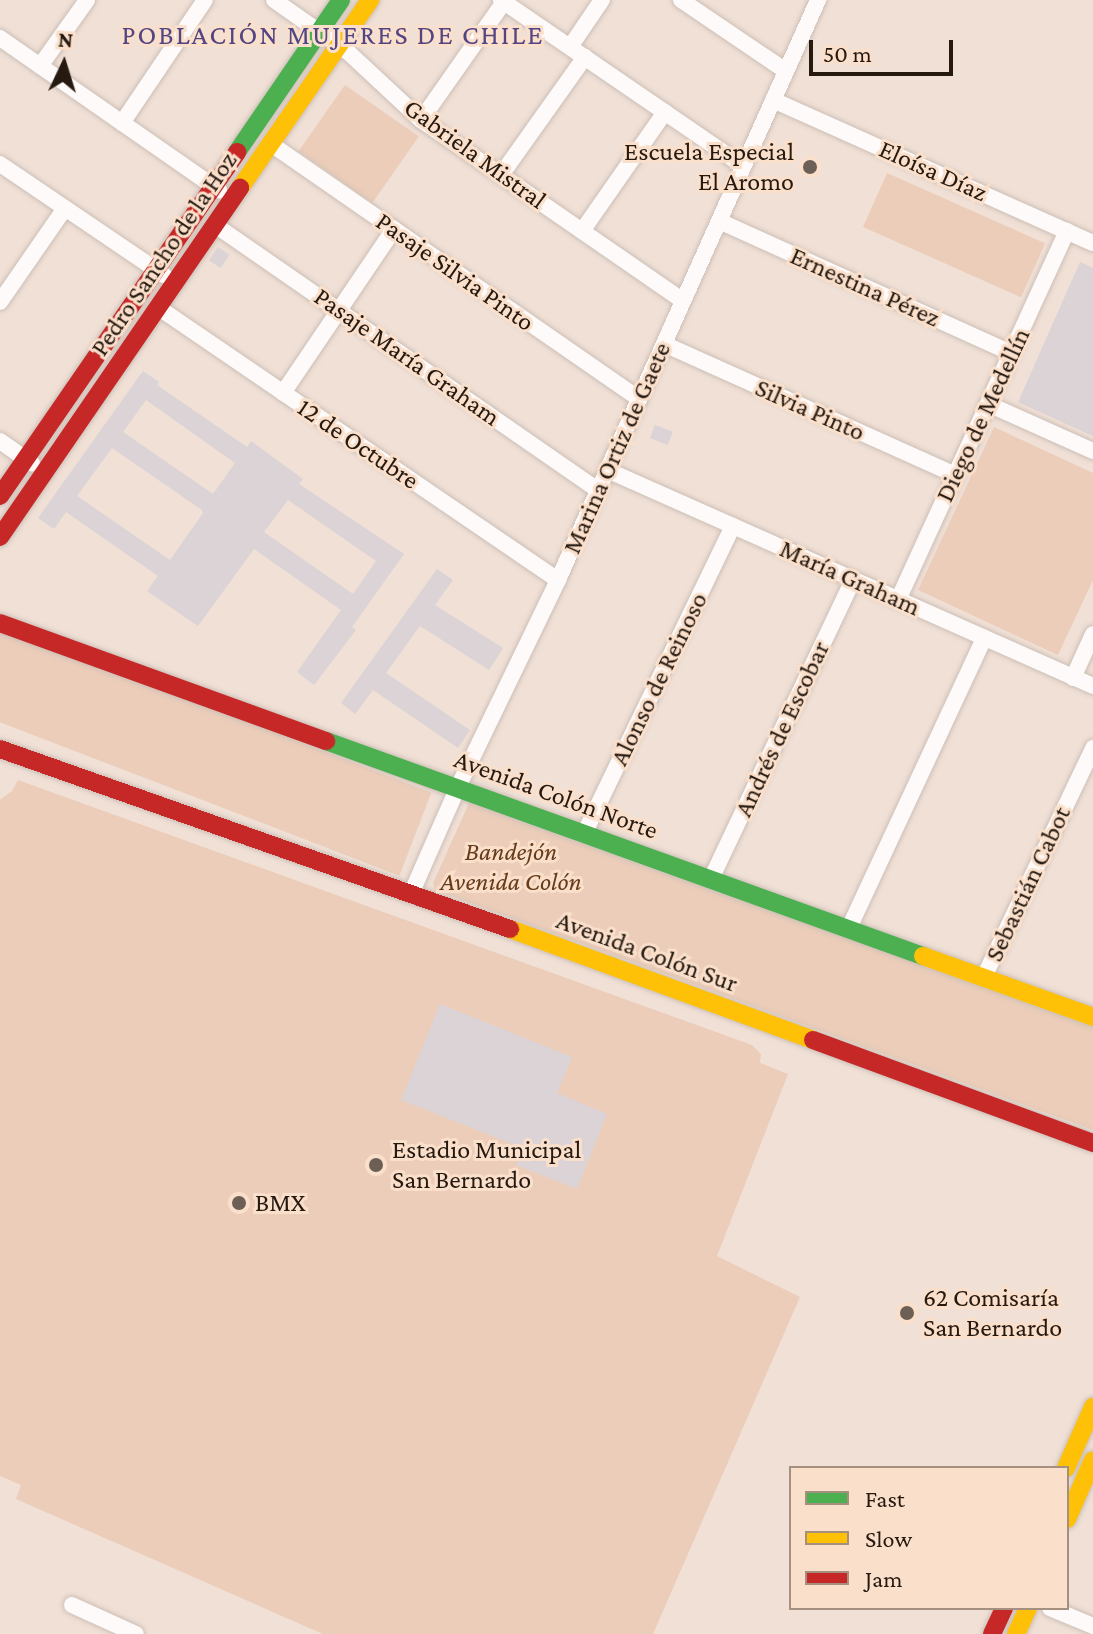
<!DOCTYPE html>
<meta charset="utf-8">
<style>
body{margin:0}
#map{position:relative;width:1093px;height:1634px;overflow:hidden;background:#f0e0d6;font-family:"Crimson Pro",serif}
div>[style]{position:absolute}
[style*='--x']{left:calc(var(--x)*1px);top:calc(var(--y)*1px);width:calc(var(--w)*1px);rotate:calc(var(--a)*1deg)}
.green>*{inset:0;background:#ebcdb9;transform-origin:0 0}
.building>*{inset:0;background:#dbd3d5;transform-origin:0 0}
.roads{filter:drop-shadow(0 0 2px #ccbfb6) drop-shadow(0 0 2px #ccbfb6)}
.street>*{height:16px;margin:-8px;padding:0 8px;transform-origin:8px;border-radius:8px;background:#fdfaf9}
.fast>*{height:18px;margin:-9px;padding:0 9px;transform-origin:9px;border-radius:9px;background:#4caf50}
.slow>*{height:18px;margin:-9px;padding:0 9px;transform-origin:9px;border-radius:9px;background:#ffc107}
.jam>*{height:18px;margin:-9px;padding:0 9px;transform-origin:9px;border-radius:9px;background:#c62828}
.dots>*{width:22px;height:22px;translate:-50% -50%;box-sizing:border-box;border:4px solid #fadfcb;border-radius:50%}
span{translate:-50% -50%;white-space:nowrap;text-align:center;line-height:1.15;-webkit-text-stroke:6px #fadfcb;paint-order:stroke}
.poi-label{font-size:26px;color:#251910}
.right{translate:-100% -50%;text-align:right}
.left{translate:0 -50%;text-align:left}
.street-label{font-size:26px;color:#251910}
.park-label{font-size:26px;color:#663b19;font-style:italic}
.neighbourhood-label{font-size:28px;color:#534583;letter-spacing:2px}
.legend{position:absolute;left:789px;top:1466px;width:280px;height:144px;box-sizing:border-box;background:#fadfcb;border:2px solid #a59080;margin:0;padding:10px 14px;list-style:none;font-size:24px;color:#251910}
.legend li{display:flex;align-items:center;gap:16px;height:40px}
.legend b{width:40px;border:2px solid #a59080}
.north{position:absolute;left:24px;top:24px;width:80px;height:80px;-webkit-text-stroke:6px #fadfcb;paint-order:stroke;rotate:4deg;font-size:22px;font-weight:700;line-height:32px;text-align:center;color:#251910}
.north::after{content:'';display:block;margin:auto;width:28px;height:36px;background:#251910;clip-path:polygon(50% 0,100% 100%,50% 72%,0 100%)}
.scale{position:absolute;left:809px;top:40px;width:144px;height:36px;box-sizing:border-box;border:4px solid #251910;border-top:0;padding-left:10px;font-size:24px;line-height:28px;white-space:nowrap;color:#251910;-webkit-text-stroke:6px #fadfcb;paint-order:stroke}
</style>
<div id="map">
<div class="green">
<div style="left:345px;top:85px;width:90px;height:81px;rotate:35deg"></div>
<div style="left:887px;top:173px;width:173px;height:59px;rotate:24deg"></div>
<div style="clip-path:polygon(994px 427px,1093px 473px,1093px 580px,1058px 655px,918px 590px)"></div>
<div style="left:0;top:627px;width:462px;height:89px;rotate:21deg"></div>
<div style="clip-path:polygon(18px 780px,752px 1045px,761px 1054px,760px 1063px,788px 1074px,717px 1256px,800px 1297px,653px 1634px,323px 1634px,16px 1499px,21px 1485px,0 1476px,0 800px,12px 791px)"></div>
<div style="clip-path:polygon(469px 803px,1093px 1027px,1093px 1130px,435px 890px,433px 883px)"></div>
</div>
<div class="building">
<div style="left:218px;top:247px;width:14px;height:16px;rotate:34deg"></div>
<div style="clip-path:polygon(1080px 262px,1093px 268px,1093px 436px,1018px 402px)"></div>
<div style="clip-path:polygon(evenodd,143px 371px,159px 382px,157px 385px,247px 447px,251px 441px,266px 452px,303px 479px,299px 484px,404px 554px,352px 627px,356px 630px,314px 685px,297px 672px,341px 610px,254px 549px,198px 626px,147px 591px,158px 576px,66px 512px,54px 529px,38px 518px,143px 371px,146px 400px,235px 463px,213px 494px,123px 432px,146px 400px,143px 371px,112px 448px,202px 510px,203px 513px,170px 560px,77px 496px,112px 448px,143px 371px,288px 500px,376px 561px,353px 594px,264px 532px,288px 500px)"></div>
<div style="left:655px;top:425px;width:19px;height:14px;rotate:21deg"></div>
<div style="clip-path:polygon(437px 569px,453px 580px,435px 605px,503px 648px,489px 670px,420px 626px,386px 673px,470px 730px,458px 748px,373px 690px,355px 714px,341px 703px)"></div>
<div style="clip-path:polygon(440px 1004px,572px 1057px,557px 1093px,607px 1114px,577px 1189px,516px 1165px,523px 1148px,401px 1100px)"></div>
</div>
<div class="roads">
<div class="street">
<div style="--x:274;--y:0;--w:90;--a:35.1"></div>
<div style="--x:348;--y:52;--w:100;--a:43"></div>
<div style="--x:421;--y:120;--w:318;--a:34.6"></div>
<div style="--x:501;--y:0;--w:293;--a:34.4"></div>
<div style="--x:681;--y:0;--w:127;--a:34.1"></div>
<div style="--x:0;--y:38;--w:267;--a:34.8"></div>
<div style="--x:570;--y:47;--w:57;--a:-55.8"></div>
<div style="--x:40;--y:66;--w:81;--a:-54.5"></div>
<div style="--x:773;--y:100;--w:350;--a:24.1"></div>
<div style="--x:421;--y:120;--w:144;--a:-54.9"></div>
<div style="--x:122;--y:123;--w:148;--a:-56"></div>
<div style="--x:271;--y:144;--w:448;--a:34.7"></div>
<div style="--x:0;--y:164;--w:198;--a:34.1"></div>
<div style="--x:501;--y:175;--w:145;--a:-54.6"></div>
<div style="--x:719;--y:221;--w:320;--a:24.3"></div>
<div style="--x:215;--y:225;--w:466;--a:34.7"></div>
<div style="--x:582;--y:231;--w:145;--a:-55.1"></div>
<div style="--x:0;--y:302;--w:114;--a:-55.3"></div>
<div style="--x:159;--y:308;--w:483;--a:34.3"></div>
<div style="--x:664;--y:344;--w:319;--a:24.2"></div>
<div style="--x:283;--y:393;--w:198;--a:-55.9"></div>
<div style="--x:988;--y:404;--w:115;--a:24.1"></div>
<div style="--x:0;--y:441;--w:39;--a:35"></div>
<div style="--x:607;--y:470;--w:532;--a:23.96"></div>
<div style="--x:898;--y:600;--w:406;--a:-65.4"></div>
<div style="--x:1073;--y:678;--w:48;--a:-65.6"></div>
<div style="--x:585;--y:832;--w:340;--a:-64.2"></div>
<div style="--x:711;--y:879;--w:331;--a:-64.6"></div>
<div style="--x:411;--y:894;--w:117;--a:-66.3"></div>
<div style="--x:458;--y:787;--w:230;--a:-64.2"></div>
<div style="--x:558;--y:580;--w:636;--a:-65.85"></div>
<div style="--x:849;--y:928;--w:320;--a:-65"></div>
<div style="--x:984;--y:977;--w:254;--a:-64.5"></div>
<div style="--x:72;--y:1605;--w:70;--a:24.4"></div>
<div style="--x:1050;--y:1608;--w:47;--a:22.7"></div>
</div>
<div class="fast">
<div style="--x:237;--y:152;--w:184;--a:-55.6"></div>
<div style="--x:326;--y:741;--w:635;--a:19.81"></div>
</div>
<div class="slow">
<div style="--x:240;--y:188;--w:229;--a:-55.3"></div>
<div style="--x:510;--y:929;--w:323;--a:20.1"></div>
<div style="--x:923;--y:956;--w:181;--a:19.7"></div>
<div style="--x:1066;--y:1468;--w:67;--a:-66.1"></div>
<div style="--x:1067;--y:1519;--w:64;--a:-66.2"></div>
<div style="--x:1016;--y:1634;--w:29;--a:-65"></div>
</div>
<div class="jam">
<div style="--x:0;--y:496;--w:418;--a:-55.4"></div>
<div style="--x:0;--y:537;--w:424;--a:-55.5"></div>
<div style="--x:0;--y:623;--w:347;--a:19.9"></div>
<div style="--x:0;--y:749;--w:541;--a:19.44"></div>
<div style="--x:813;--y:1040;--w:298;--a:20.2"></div>
<div style="--x:992;--y:1634;--w:29;--a:-65"></div>
</div>
</div>
<div class="dots">
<div style="left:810px;top:167px;background:#6c5f55"></div>
<div style="left:376px;top:1165px;background:#6c5f55"></div>
<div style="left:239px;top:1203px;background:#6c5f55"></div>
<div style="left:907px;top:1313px;background:#6c5f55"></div>
</div>
<div class="poi-label">
<span class="right" style="left:794px;top:167px">Escuela Especial<br>El Aromo</span>
<span class="left" style="left:392px;top:1165px">Estadio Municipal<br>San Bernardo</span>
<span class="left" style="left:255px;top:1203px">BMX</span>
<span class="left" style="left:923px;top:1313px">62 Comisaría<br>San Bernardo</span>
</div>
<div class="street-label">
<span style="left:475px;top:154px;rotate:36deg">Gabriela Mistral</span>
<span style="left:933px;top:171px;rotate:24deg">Eloísa Díaz</span>
<span style="left:164px;top:254px;rotate:-56deg">Pedro Sancho de la Hoz</span>
<span style="left:455px;top:272px;rotate:35deg">Pasaje Silvia Pinto</span>
<span style="left:865px;top:287px;rotate:24deg">Ernestina Pérez</span>
<span style="left:407px;top:357px;rotate:35deg">Pasaje María Graham</span>
<span style="left:810px;top:410px;rotate:24deg">Silvia Pinto</span>
<span style="left:983px;top:415px;rotate:-65deg">Diego de Medellín</span>
<span style="left:358px;top:444px;rotate:34deg">12 de Octubre</span>
<span style="left:617px;top:448px;rotate:-66deg">Marina Ortiz de Gaete</span>
<span style="left:850px;top:578px;rotate:24deg">María Graham</span>
<span style="left:659px;top:679px;rotate:-64deg">Alonso de Reinoso</span>
<span style="left:782px;top:729px;rotate:-65deg">Andrés de Escobar</span>
<span style="left:556px;top:795px;rotate:20deg">Avenida Colón Norte</span>
<span style="left:1028px;top:884px;rotate:-65deg">Sebastián Cabot</span>
<span style="left:647px;top:952px;rotate:20deg">Avenida Colón Sur</span>
</div>
<div class="park-label">
<span style="left:511px;top:867px">Bandejón<br>Avenida Colón</span>
</div>
<div class="neighbourhood-label">
<span style="left:333px;top:35px">POBLACIÓN MUJERES DE CHILE</span>
</div>
<ul class="legend">
<li><b style="height:10px;background:#4caf50"></b>Fast</li>
<li><b style="height:10px;background:#ffc107"></b>Slow</li>
<li><b style="height:10px;background:#c62828"></b>Jam</li>
</ul>
<div class="north">N</div>
<div class="scale">50 m</div>
</div>
